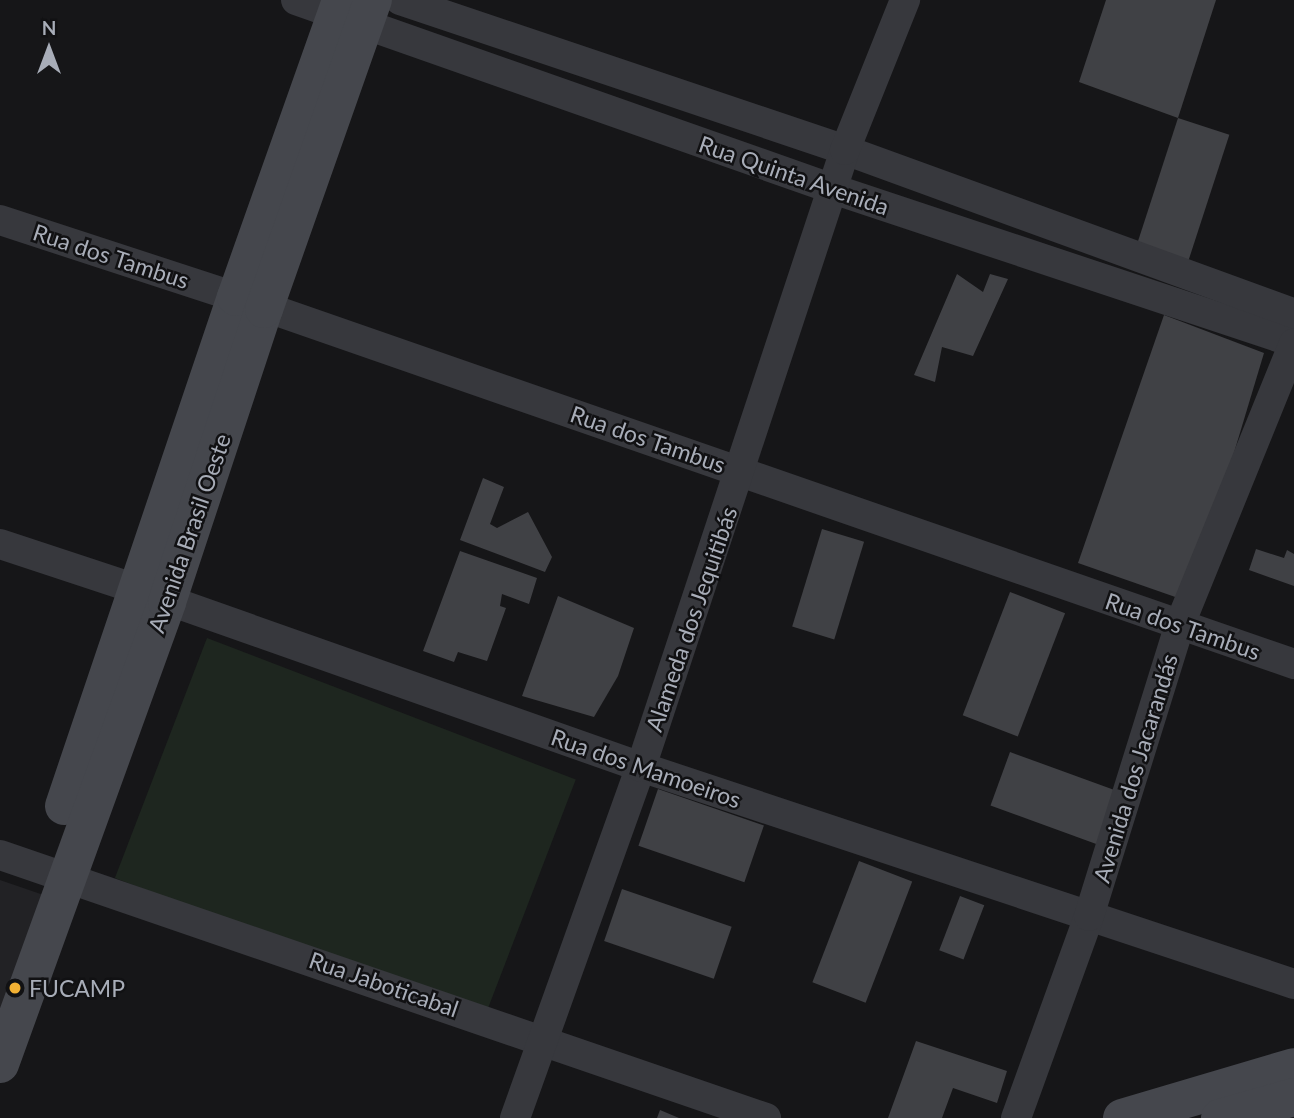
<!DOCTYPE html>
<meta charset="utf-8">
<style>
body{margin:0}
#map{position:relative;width:1294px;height:1118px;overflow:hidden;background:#161618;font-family:Lato,sans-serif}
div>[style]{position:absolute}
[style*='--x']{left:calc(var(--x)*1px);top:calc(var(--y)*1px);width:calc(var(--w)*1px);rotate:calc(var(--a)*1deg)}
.built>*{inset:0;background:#222225}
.green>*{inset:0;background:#1e261f;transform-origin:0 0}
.building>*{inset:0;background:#404145;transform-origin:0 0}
.street>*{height:30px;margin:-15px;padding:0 15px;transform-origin:15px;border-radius:15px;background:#37383d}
.secondary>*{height:38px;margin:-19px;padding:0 19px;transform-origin:19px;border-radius:19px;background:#45474d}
.dots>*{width:19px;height:19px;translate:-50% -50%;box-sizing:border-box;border:4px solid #111113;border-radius:50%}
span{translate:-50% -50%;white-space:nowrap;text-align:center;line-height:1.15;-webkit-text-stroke:5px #111113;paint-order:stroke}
.street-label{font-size:23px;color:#a8adb8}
.poi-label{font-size:23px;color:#a8adb8}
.left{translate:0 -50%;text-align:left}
.north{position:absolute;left:14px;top:14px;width:70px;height:70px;-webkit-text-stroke:5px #111113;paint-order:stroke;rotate:0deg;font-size:19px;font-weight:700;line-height:28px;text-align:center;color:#a8adb8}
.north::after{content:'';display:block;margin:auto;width:24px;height:32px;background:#a8adb8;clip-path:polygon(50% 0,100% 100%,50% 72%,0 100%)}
</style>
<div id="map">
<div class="built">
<div style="clip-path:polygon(0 880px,61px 901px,0 1076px)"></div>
</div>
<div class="green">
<div style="left:207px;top:638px;width:395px;height:257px;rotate:21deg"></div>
</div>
<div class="building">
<div style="clip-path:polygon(1106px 0,1216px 0,1178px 118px,1079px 82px)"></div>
<div style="left:1178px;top:118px;width:54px;height:135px;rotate:18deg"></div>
<div style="clip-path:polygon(957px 274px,983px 292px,990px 274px,1008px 279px,973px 356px,942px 347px,935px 382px,914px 375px)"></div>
<div style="clip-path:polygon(1164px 315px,1264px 353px,1233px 456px,1181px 599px,1078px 563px)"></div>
<div style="clip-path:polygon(483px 478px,504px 487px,490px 524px,497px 528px,528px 512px,552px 557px,545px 572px,460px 540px)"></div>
<div style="left:822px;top:529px;width:44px;height:102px;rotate:17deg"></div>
<div style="clip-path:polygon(1256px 549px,1284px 558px,1287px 550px,1294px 554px,1294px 586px,1249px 570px)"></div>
<div style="clip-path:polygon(460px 551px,537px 578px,529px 604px,502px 594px,500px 606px,506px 608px,487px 661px,458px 652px,454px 662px,423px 651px)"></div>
<div style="left:1010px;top:592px;width:59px;height:132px;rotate:21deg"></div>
<div style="clip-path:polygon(558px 596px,634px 628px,618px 676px,594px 717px,522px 696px)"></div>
<div style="left:1010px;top:752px;width:122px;height:57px;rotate:20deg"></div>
<div style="left:658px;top:789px;width:112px;height:60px;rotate:19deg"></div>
<div style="left:859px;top:861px;width:57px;height:130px;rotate:21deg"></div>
<div style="left:622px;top:889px;width:116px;height:55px;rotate:19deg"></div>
<div style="left:960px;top:896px;width:26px;height:58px;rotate:21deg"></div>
<div style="clip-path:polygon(916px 1041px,1007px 1071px,997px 1103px,953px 1088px,942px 1118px,888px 1118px)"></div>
<div style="clip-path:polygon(660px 1110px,679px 1118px,657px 1118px)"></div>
</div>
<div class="street">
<div style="--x:296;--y:0;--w:569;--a:19.39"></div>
<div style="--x:833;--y:189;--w:486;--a:18.4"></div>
<div style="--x:400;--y:0;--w:470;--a:18.6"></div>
<div style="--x:845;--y:150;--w:478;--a:20"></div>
<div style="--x:0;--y:220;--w:248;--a:18.1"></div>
<div style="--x:236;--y:297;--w:1120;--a:19.13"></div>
<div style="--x:0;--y:544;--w:146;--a:18.3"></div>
<div style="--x:139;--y:590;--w:532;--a:19.42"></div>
<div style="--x:641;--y:767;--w:688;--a:18.38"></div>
<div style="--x:0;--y:855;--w:810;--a:18.95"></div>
<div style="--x:515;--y:1118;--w:373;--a:-70.3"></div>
<div style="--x:641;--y:767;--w:650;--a:-71.7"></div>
<div style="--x:845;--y:150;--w:162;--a:-68.2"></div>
<div style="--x:1016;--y:1118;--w:215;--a:-70.1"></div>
<div style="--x:1089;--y:916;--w:306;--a:-72.7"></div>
<div style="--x:1180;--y:624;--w:303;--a:-67.9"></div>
</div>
<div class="secondary">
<div style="--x:64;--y:806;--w:537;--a:-71.33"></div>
<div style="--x:236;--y:297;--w:315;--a:-70.5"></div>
<div style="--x:0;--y:1064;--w:491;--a:-70.1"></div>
<div style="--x:167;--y:602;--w:309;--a:-71.7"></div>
<div style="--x:264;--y:309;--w:328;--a:-70.6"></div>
<div style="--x:1122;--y:1118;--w:179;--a:-16.5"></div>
<div style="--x:1220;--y:1118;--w:77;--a:-15.8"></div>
</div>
<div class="dots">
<div style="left:15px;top:988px;background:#f2b134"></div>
</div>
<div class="street-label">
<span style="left:794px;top:175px;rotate:19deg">Rua Quinta Avenida</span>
<span style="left:111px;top:256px;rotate:18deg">Rua dos Tambus</span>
<span style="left:648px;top:439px;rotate:19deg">Rua dos Tambus</span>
<span style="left:189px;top:533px;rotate:-71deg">Avenida Brasil Oeste</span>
<span style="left:691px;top:619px;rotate:-71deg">Alameda dos Jequitibás</span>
<span style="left:1183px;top:626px;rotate:19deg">Rua dos Tambus</span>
<span style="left:646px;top:768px;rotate:19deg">Rua dos Mamoeiros</span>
<span style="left:1135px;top:768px;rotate:-73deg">Avenida dos Jacarandás</span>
<span style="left:384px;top:984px;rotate:19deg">Rua Jaboticabal</span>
</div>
<div class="poi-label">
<span class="left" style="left:29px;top:988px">FUCAMP</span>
</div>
<div class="north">N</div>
</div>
